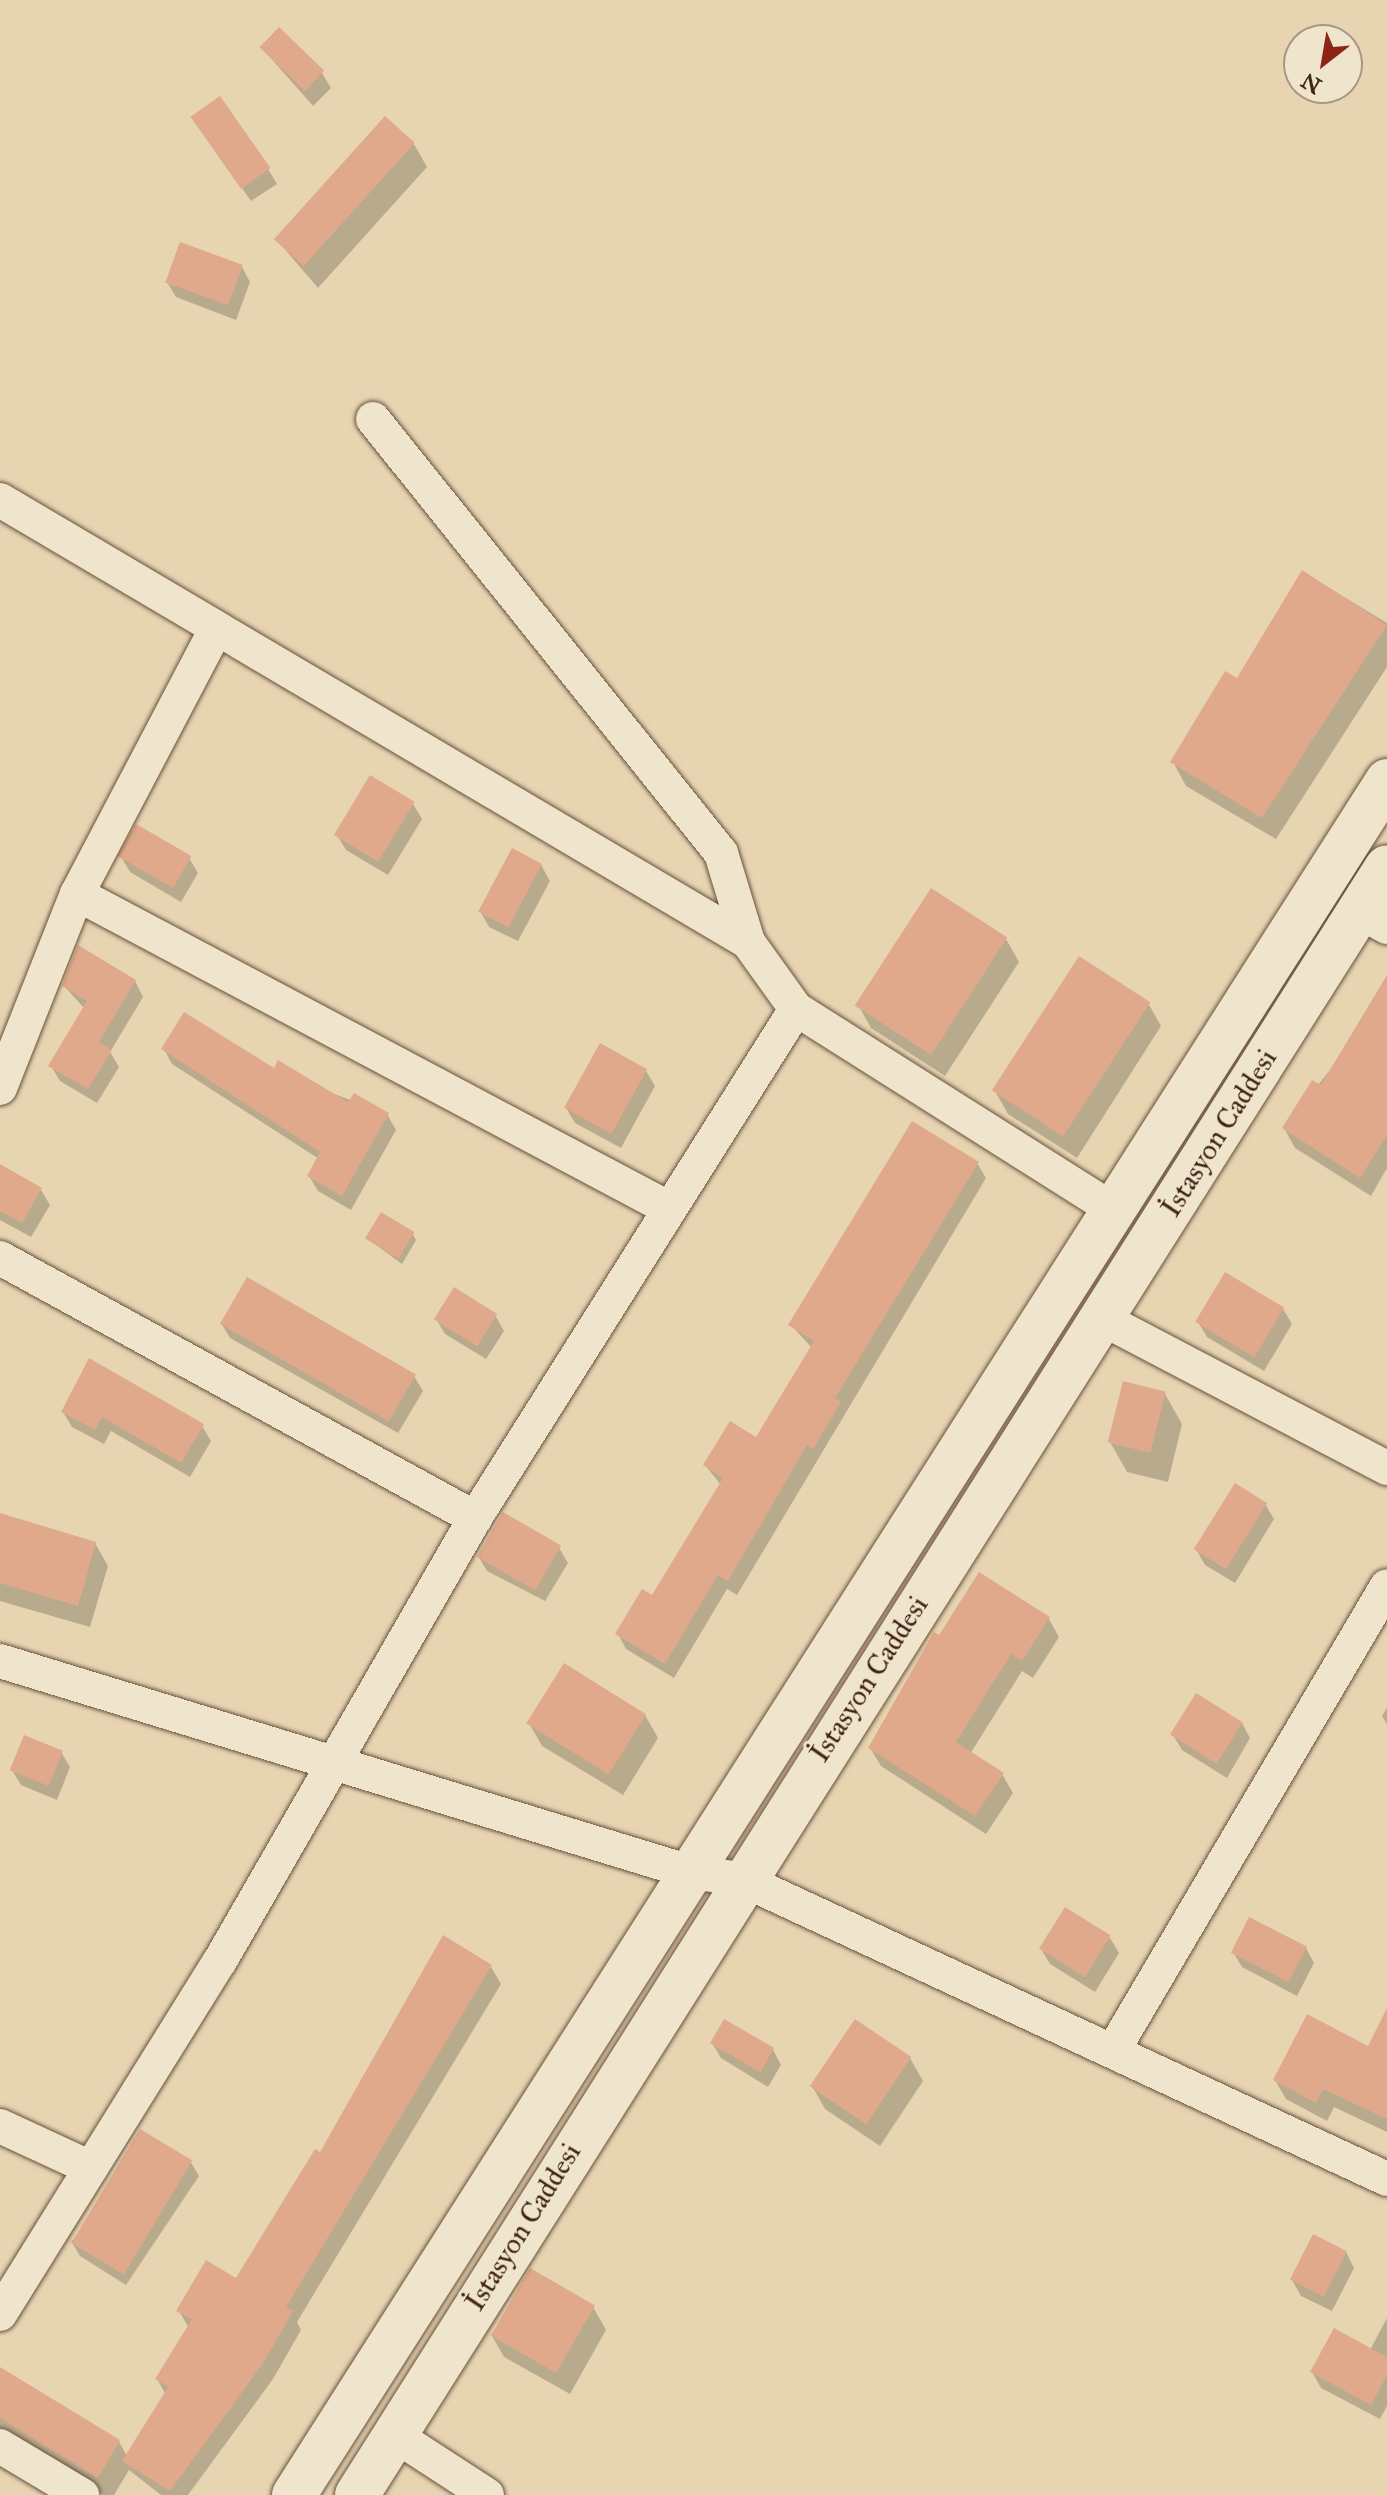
<!DOCTYPE html>
<meta charset="utf-8">
<style>
body{margin:0}
#map{position:relative;width:1387px;height:2495px;overflow:hidden;background:#e7d5b1;font-family:"IM FELL Great Primer",serif}
div>[style]{position:absolute}
[style*='--x']{left:calc(var(--x)*1px);top:calc(var(--y)*1px);width:calc(var(--w)*1px);rotate:calc(var(--a)*1deg)}
.shadow>*{inset:0;background:#0003}
.building>*{inset:0;background:#e0a98b;transform-origin:0 0}
.roads{filter:drop-shadow(0 0 2px #6a503e) drop-shadow(0 0 2px #6a503e)}
.street>*{height:34px;margin:-17px;padding:0 17px;transform-origin:17px;border-radius:17px;background:#efe4cc}
.secondary>*{height:44px;margin:-22px;padding:0 22px;transform-origin:22px;border-radius:22px;background:#efe4cc}
span{translate:-50% -50%;white-space:nowrap;text-align:center;line-height:1.15;-webkit-text-stroke:6px #efe4cc;paint-order:stroke}
.street-label{font-size:28px;color:#412318}
.north{position:absolute;left:1283px;top:24px;width:80px;height:80px;box-sizing:border-box;background:#efe4cc;border:2px solid #a99784;border-radius:50%;rotate:211deg;font-size:22px;font-weight:700;line-height:32px;text-align:center;color:#412318}
.north::after{content:'';display:block;margin:auto;width:28px;height:36px;background:#8f2418;clip-path:polygon(50% 0,100% 100%,50% 72%,0 100%)}
</style>
<div id="map">
<div class="shadow">
<div style="clip-path:polygon(261px 47px,322px 73px,331px 88px,313px 106px)"></div>
<div style="clip-path:polygon(203px 132px,268px 169px,277px 184px,251px 201px)"></div>
<div style="clip-path:polygon(414px 144px,427px 167px,318px 288px,276px 239px)"></div>
<div style="clip-path:polygon(242px 267px,250px 282px,236px 320px,176px 297px,167px 282px)"></div>
<div style="clip-path:polygon(1303px 572px,1387px 623px,1387px 667px,1276px 839px,1186px 786px,1173px 762px,1238px 681px)"></div>
<div style="clip-path:polygon(413px 804px,422px 819px,388px 875px,346px 850px,337px 835px)"></div>
<div style="clip-path:polygon(121px 857px,189px 858px,198px 873px,181px 902px,130px 872px)"></div>
<div style="clip-path:polygon(541px 865px,550px 881px,518px 941px,489px 927px,480px 911px)"></div>
<div style="clip-path:polygon(1006px 939px,1019px 962px,945px 1076px,871px 1028px,858px 1005px)"></div>
<div style="clip-path:polygon(135px 981px,143px 997px,110px 1052px,119px 1067px,97px 1103px,60px 1081px,51px 1066px,85px 1009px,64px 986px)"></div>
<div style="clip-path:polygon(1387px 998px,1387px 1168px,1371px 1196px,1295px 1148px,1284px 1128px)"></div>
<div style="clip-path:polygon(1148px 1003px,1161px 1026px,1077px 1158px,1008px 1114px,995px 1091px)"></div>
<div style="clip-path:polygon(164px 1049px,274px 1071px,387px 1114px,396px 1130px,351px 1210px,318px 1191px,309px 1176px,319px 1159px,172px 1064px)"></div>
<div style="clip-path:polygon(646px 1071px,655px 1086px,621px 1148px,575px 1123px,566px 1108px)"></div>
<div style="clip-path:polygon(977px 1163px,986px 1178px,737px 1595px,727px 1589px,674px 1678px,626px 1649px,618px 1634px,653px 1598px,721px 1485px,705px 1465px,757px 1440px,812px 1348px,791px 1325px)"></div>
<div style="clip-path:polygon(0 1166px,41px 1190px,50px 1205px,31px 1237px,0 1220px)"></div>
<div style="clip-path:polygon(412px 1233px,416px 1240px,402px 1264px,368px 1239px)"></div>
<div style="clip-path:polygon(1283px 1309px,1292px 1324px,1264px 1371px,1207px 1337px,1198px 1322px)"></div>
<div style="clip-path:polygon(495px 1315px,504px 1331px,486px 1359px,445px 1334px,436px 1319px)"></div>
<div style="clip-path:polygon(221px 1323px,414px 1376px,423px 1391px,398px 1433px,230px 1338px)"></div>
<div style="clip-path:polygon(1165px 1394px,1182px 1424px,1168px 1482px,1127px 1472px,1110px 1442px)"></div>
<div style="clip-path:polygon(63px 1412px,202px 1426px,211px 1441px,190px 1477px,111px 1431px,104px 1444px,72px 1427px)"></div>
<div style="clip-path:polygon(1265px 1504px,1274px 1519px,1235px 1583px,1205px 1565px,1196px 1549px)"></div>
<div style="clip-path:polygon(0 1516px,95px 1543px,108px 1566px,90px 1627px,0 1601px)"></div>
<div style="clip-path:polygon(559px 1548px,568px 1563px,545px 1601px,487px 1571px,478px 1556px)"></div>
<div style="clip-path:polygon(1049px 1619px,1059px 1637px,1033px 1678px,1022px 1671px,970px 1754px,1002px 1774px,1013px 1793px,986px 1834px,881px 1766px,870px 1748px,940px 1638px)"></div>
<div style="clip-path:polygon(1387px 1708px,1387px 1724px,1382px 1716px)"></div>
<div style="clip-path:polygon(645px 1715px,658px 1738px,623px 1795px,542px 1746px,529px 1723px)"></div>
<div style="clip-path:polygon(1242px 1723px,1250px 1738px,1227px 1778px,1182px 1750px,1173px 1735px)"></div>
<div style="clip-path:polygon(61px 1752px,70px 1767px,57px 1800px,21px 1785px,12px 1770px)"></div>
<div style="clip-path:polygon(1110px 1938px,1119px 1953px,1095px 1992px,1050px 1964px,1041px 1949px)"></div>
<div style="clip-path:polygon(1306px 1948px,1314px 1963px,1297px 1996px,1242px 1967px,1233px 1952px)"></div>
<div style="clip-path:polygon(491px 1967px,501px 1984px,297px 2322px,301px 2330px,273px 2379px,188px 2495px,161px 2495px,129px 2470px,114px 2495px,104px 2495px,0 2431px,0 2370px,119px 2442px,127px 2456px,166px 2395px,157px 2379px,189px 2328px,179px 2311px,237px 2281px,320px 2155px)"></div>
<div style="clip-path:polygon(1387px 2016px,1387px 2132px,1334px 2107px,1327px 2121px,1286px 2099px,1275px 2080px,1369px 2048px)"></div>
<div style="clip-path:polygon(712px 2043px,773px 2050px,781px 2065px,768px 2087px,721px 2058px)"></div>
<div style="clip-path:polygon(910px 2058px,923px 2081px,880px 2146px,825px 2109px,812px 2086px)"></div>
<div style="clip-path:polygon(190px 2161px,199px 2176px,126px 2285px,80px 2256px,71px 2241px)"></div>
<div style="clip-path:polygon(1346px 2252px,1354px 2268px,1332px 2311px,1301px 2296px,1292px 2280px)"></div>
<div style="clip-path:polygon(593px 2307px,606px 2330px,570px 2394px,504px 2357px,491px 2334px)"></div>
<div style="clip-path:polygon(1387px 2318px,1387px 2406px,1380px 2419px,1321px 2388px,1312px 2372px,1370px 2350px)"></div>
</div>
<div class="building">
<div style="left:279px;top:27px;width:63px;height:28px;rotate:44deg"></div>
<div style="left:220px;top:96px;width:88px;height:36px;rotate:55deg"></div>
<div style="left:385px;top:116px;width:40px;height:166px;rotate:42deg"></div>
<div style="left:180px;top:242px;width:67px;height:43px;rotate:20deg"></div>
<div style="clip-path:polygon(1302px 570px,1387px 625px,1262px 818px,1170px 762px,1225px 671px,1237px 678px)"></div>
<div style="left:370px;top:775px;width:52px;height:70px;rotate:31deg"></div>
<div style="left:136px;top:824px;width:64px;height:37px;rotate:30deg"></div>
<div style="left:512px;top:848px;width:34px;height:72px;rotate:28deg"></div>
<div style="left:931px;top:888px;width:91px;height:140px;rotate:33deg"></div>
<div style="clip-path:polygon(78px 945px,136px 980px,99px 1042px,112px 1050px,88px 1089px,48px 1066px,87px 1001px,62px 986px)"></div>
<div style="left:1079px;top:956px;width:85px;height:160px;rotate:33deg"></div>
<div style="clip-path:polygon(1387px 975px,1387px 1135px,1360px 1178px,1282px 1128px,1312px 1080px,1321px 1085px)"></div>
<div style="clip-path:polygon(184px 1012px,274px 1068px,278px 1060px,348px 1102px,354px 1093px,389px 1113px,342px 1196px,307px 1176px,320px 1152px,161px 1049px)"></div>
<div style="left:600px;top:1043px;width:54px;height:74px;rotate:29deg"></div>
<div style="clip-path:polygon(912px 1121px,979px 1162px,835px 1398px,841px 1402px,813px 1449px,807px 1445px,728px 1581px,718px 1575px,665px 1664px,615px 1634px,642px 1589px,652px 1595px,723px 1478px,703px 1465px,730px 1421px,756px 1437px,814px 1341px,788px 1325px)"></div>
<div style="clip-path:polygon(0 1164px,42px 1188px,22px 1223px,0 1211px)"></div>
<div style="left:381px;top:1212px;width:39px;height:31px;rotate:31deg"></div>
<div style="left:1225px;top:1272px;width:69px;height:58px;rotate:31deg"></div>
<div style="left:247px;top:1277px;width:195px;height:54px;rotate:30deg"></div>
<div style="left:454px;top:1287px;width:51px;height:38px;rotate:32deg"></div>
<div style="clip-path:polygon(89px 1358px,204px 1424px,181px 1463px,102px 1417px,95px 1430px,61px 1412px)"></div>
<div style="left:1123px;top:1381px;width:44px;height:63px;rotate:14deg"></div>
<div style="left:1235px;top:1483px;width:38px;height:78px;rotate:32deg"></div>
<div style="left:503px;top:1512px;width:67px;height:52px;rotate:30deg"></div>
<div style="clip-path:polygon(0 1513px,96px 1542px,78px 1606px,0 1583px)"></div>
<div style="clip-path:polygon(979px 1572px,1050px 1617px,1022px 1661px,1011px 1654px,956px 1742px,1004px 1773px,975px 1816px,868px 1748px,934px 1632px,939px 1635px)"></div>
<div style="left:564px;top:1663px;width:97px;height:71px;rotate:32deg"></div>
<div style="left:1196px;top:1693px;width:55px;height:49px;rotate:32deg"></div>
<div style="left:24px;top:1735px;width:42px;height:38px;rotate:22deg"></div>
<div style="left:1065px;top:1907px;width:54px;height:49px;rotate:32deg"></div>
<div style="left:1249px;top:1917px;width:65px;height:40px;rotate:27deg"></div>
<div style="clip-path:polygon(443px 1935px,492px 1965px,286px 2307px,293px 2311px,264px 2362px,170px 2491px,122px 2461px,168px 2387px,155px 2379px,192px 2319px,176px 2311px,206px 2260px,236px 2278px,315px 2149px,320px 2152px)"></div>
<div style="clip-path:polygon(1387px 2008px,1387px 2119px,1323px 2089px,1316px 2103px,1273px 2080px,1307px 2014px,1368px 2046px)"></div>
<div style="left:724px;top:2019px;width:58px;height:28px;rotate:30deg"></div>
<div style="left:855px;top:2019px;width:68px;height:81px;rotate:34deg"></div>
<div style="left:140px;top:2129px;width:61px;height:133px;rotate:31deg"></div>
<div style="left:1313px;top:2234px;width:38px;height:51px;rotate:27deg"></div>
<div style="left:530px;top:2268px;width:75px;height:78px;rotate:30deg"></div>
<div style="clip-path:polygon(1334px 2328px,1387px 2357px,1387px 2375px,1371px 2405px,1310px 2372px)"></div>
<div style="clip-path:polygon(0 2367px,120px 2440px,98px 2478px,0 2418px)"></div>
</div>
<div class="roads">
<div class="street">
<div style="--x:373;--y:419;--w:556;--a:51.28"></div>
<div style="--x:721;--y:853;--w:93;--a:73.1"></div>
<div style="--x:748;--y:942;--w:82;--a:54.4"></div>
<div style="--x:0;--y:500;--w:869;--a:30.58"></div>
<div style="--x:77;--y:894;--w:669;--a:27.98"></div>
<div style="--x:1360;--y:912;--w:31;--a:29"></div>
<div style="--x:0;--y:1088;--w:209;--a:-68.4"></div>
<div style="--x:77;--y:894;--w:299;--a:-62.3"></div>
<div style="--x:0;--y:1258;--w:542;--a:28.69"></div>
<div style="--x:1101;--y:1318;--w:323;--a:27.7"></div>
<div style="--x:0;--y:1661;--w:722;--a:17"></div>
<div style="--x:690;--y:1872;--w:51;--a:7.8"></div>
<div style="--x:741;--y:1879;--w:712;--a:24.91"></div>
<div style="--x:1114;--y:2049;--w:537;--a:-59.48"></div>
<div style="--x:0;--y:2126;--w:100;--a:24.8"></div>
<div style="--x:0;--y:2314;--w:416;--a:-58.1"></div>
<div style="--x:220;--y:1961;--w:511;--a:-60.07"></div>
<div style="--x:475;--y:1518;--w:602;--a:-57.76"></div>
<div style="--x:796;--y:1009;--w:376;--a:32.3"></div>
<div style="--x:393;--y:2434;--w:112;--a:33"></div>
<div style="--x:0;--y:2446;--w:96;--a:30.9"></div>
</div>
<div class="secondary">
<div style="--x:294;--y:2495;--w:2033;--a:-57.47"></div>
<div style="--x:357;--y:2495;--w:1926;--a:-57.68"></div>
</div>
</div>
<div class="street-label">
<span style="left:1219px;top:1133px;rotate:-58deg">İstasyon Caddesi</span>
<span style="left:869px;top:1679px;rotate:-57deg">İstasyon Caddesi</span>
<span style="left:523px;top:2227px;rotate:-58deg">İstasyon Caddesi</span>
</div>
<div class="north">N</div>
</div>
